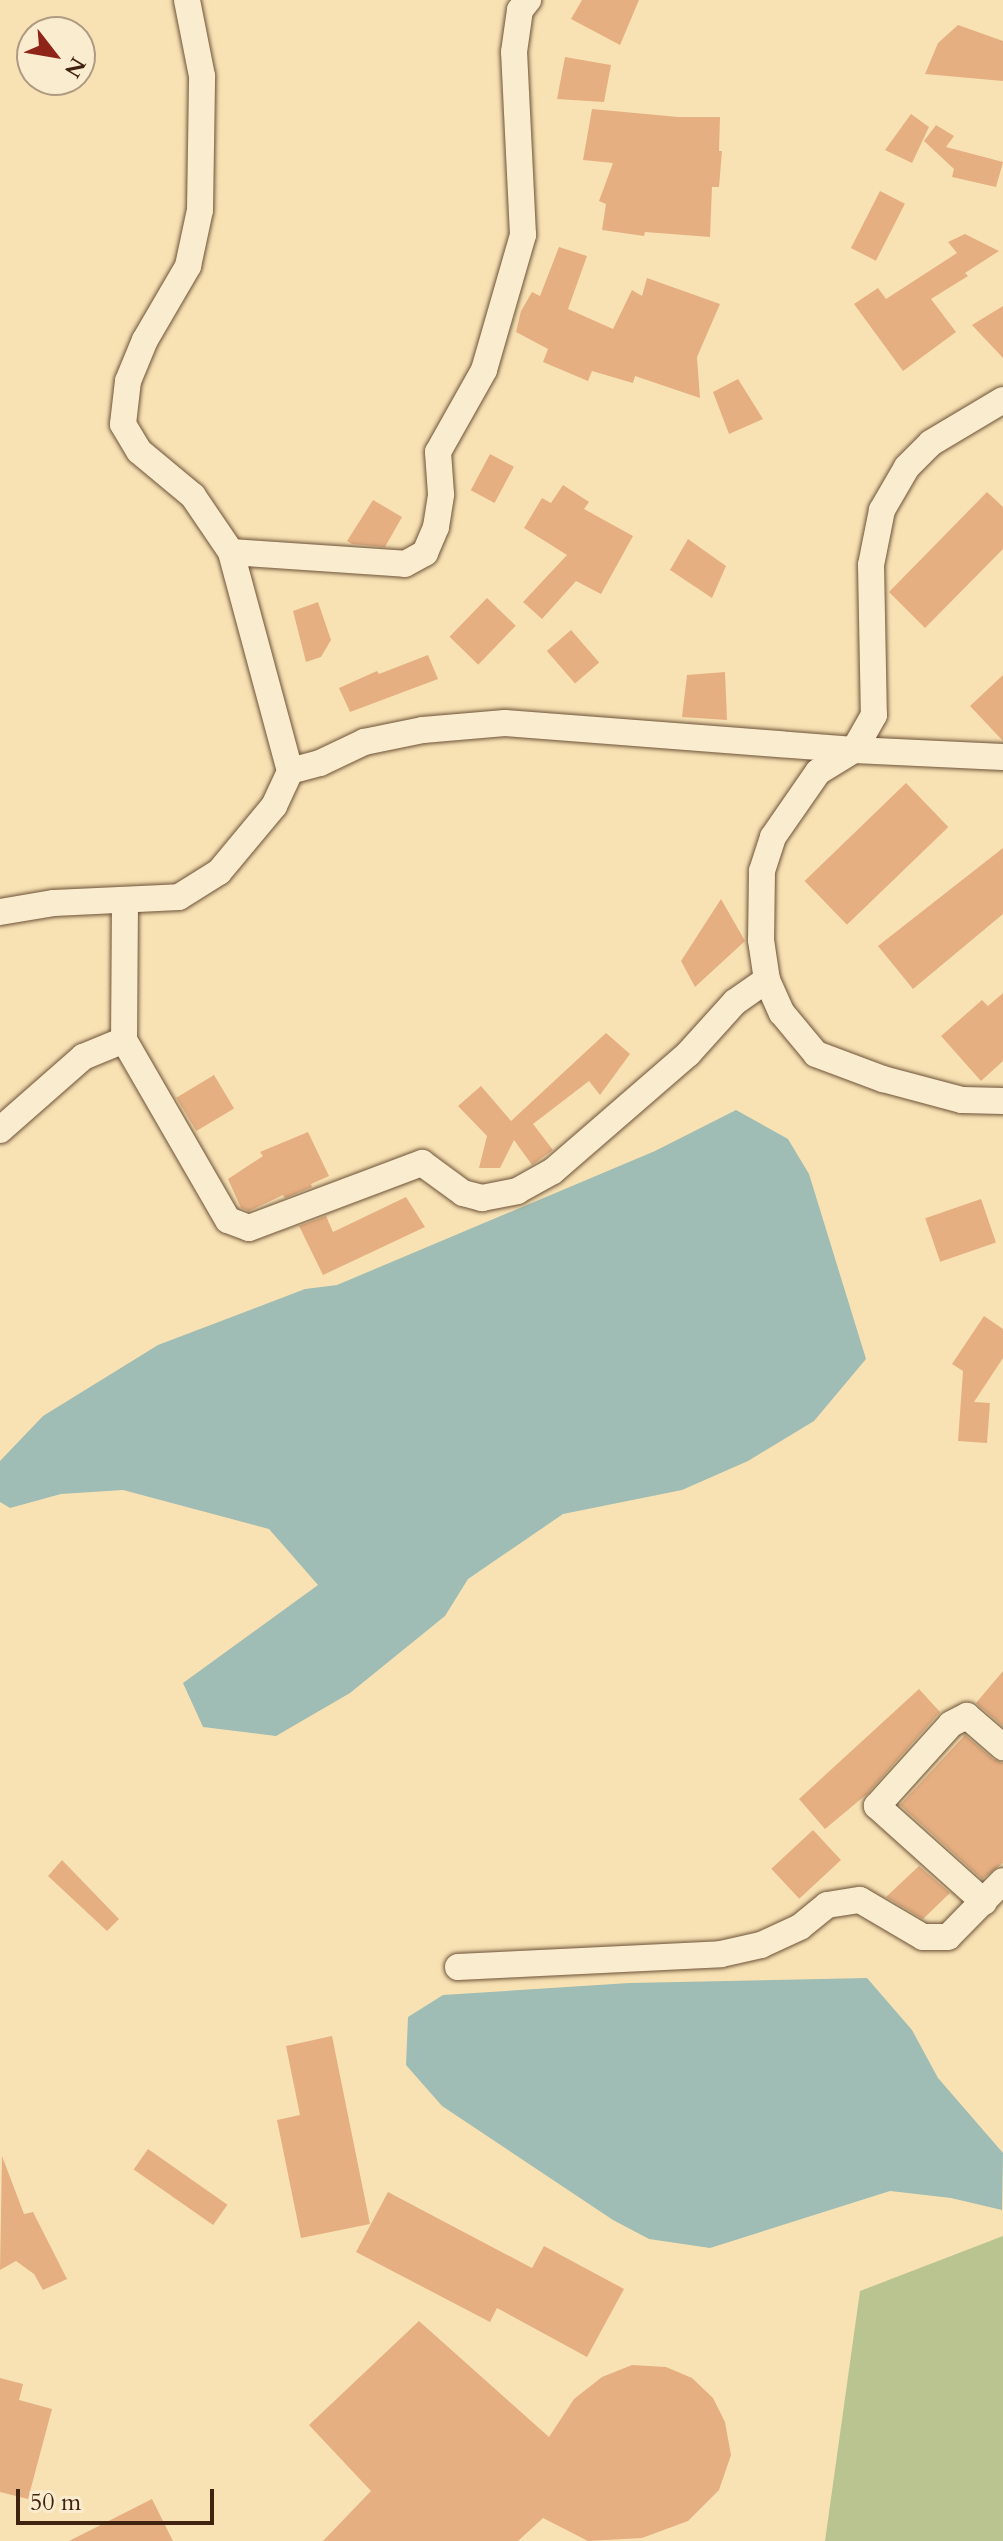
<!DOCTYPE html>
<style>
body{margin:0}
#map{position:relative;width:1003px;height:2541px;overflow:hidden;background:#f8e2b4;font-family:Cardo,serif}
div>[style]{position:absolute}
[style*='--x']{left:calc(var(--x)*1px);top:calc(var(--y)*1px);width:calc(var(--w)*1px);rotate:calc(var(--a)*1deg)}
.green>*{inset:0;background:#b9c490}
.water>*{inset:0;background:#9fbdb4}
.building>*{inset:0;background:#e5af82;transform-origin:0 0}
.roads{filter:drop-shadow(0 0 2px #6d5238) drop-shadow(0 0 2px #6d5238)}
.minor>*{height:26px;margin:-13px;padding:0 13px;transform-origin:13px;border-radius:13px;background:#faecce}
span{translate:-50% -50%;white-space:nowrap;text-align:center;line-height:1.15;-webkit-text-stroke:6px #faecce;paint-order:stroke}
.north{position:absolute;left:16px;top:16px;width:80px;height:80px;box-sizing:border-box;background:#faecce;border:2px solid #af9b82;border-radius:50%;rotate:121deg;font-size:22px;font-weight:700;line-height:32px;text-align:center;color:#3f220f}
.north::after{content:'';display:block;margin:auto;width:28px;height:36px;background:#8f2418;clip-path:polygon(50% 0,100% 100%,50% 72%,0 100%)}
.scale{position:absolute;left:16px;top:2489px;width:198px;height:36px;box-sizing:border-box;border:4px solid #3f220f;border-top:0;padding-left:10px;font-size:24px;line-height:28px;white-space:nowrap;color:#3f220f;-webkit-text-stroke:6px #faecce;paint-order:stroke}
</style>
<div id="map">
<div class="green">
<div style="clip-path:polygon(1003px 2236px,1003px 2541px,825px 2541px,860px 2291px)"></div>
</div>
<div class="water">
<div style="clip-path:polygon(736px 1110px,788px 1139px,809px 1174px,866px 1359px,814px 1421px,748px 1461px,682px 1490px,563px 1514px,468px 1579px,445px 1616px,350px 1693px,276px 1736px,203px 1727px,183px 1683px,318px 1585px,269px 1529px,123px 1490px,61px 1494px,10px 1508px,0 1502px,0 1461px,43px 1416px,158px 1345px,305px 1289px,337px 1285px,655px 1151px)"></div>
<div style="clip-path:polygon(867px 1978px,912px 2030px,938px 2078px,1003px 2153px,1002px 2210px,951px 2198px,890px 2191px,710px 2248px,649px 2239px,613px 2220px,442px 2106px,406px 2065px,408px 2017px,443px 1995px,629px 1983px)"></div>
</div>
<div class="building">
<div style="clip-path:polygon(582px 0,639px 0,620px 45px,571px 19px)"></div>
<div style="clip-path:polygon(958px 25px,1003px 41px,1003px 81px,925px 74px,938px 43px)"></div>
<div style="clip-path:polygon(565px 57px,611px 65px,604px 102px,557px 99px)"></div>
<div style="clip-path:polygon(592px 109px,678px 117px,720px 117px,719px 151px,722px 151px,719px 187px,712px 187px,710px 237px,645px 232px,644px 236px,602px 230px,606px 204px,599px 201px,613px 163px,583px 160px)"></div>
<div style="clip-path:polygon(911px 114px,929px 127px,912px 163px,885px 150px)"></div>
<div style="clip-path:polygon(936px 125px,954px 136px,946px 147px,1003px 162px,996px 187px,952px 177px,954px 169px,924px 141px)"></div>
<div style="left:880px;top:191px;width:28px;height:64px;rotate:27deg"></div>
<div style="clip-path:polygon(965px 234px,999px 251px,965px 273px,968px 276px,931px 299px,956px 332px,903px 371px,854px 304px,878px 288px,886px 299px,957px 253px,948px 242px)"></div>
<div style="clip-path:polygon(559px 247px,587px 256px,568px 309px,613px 329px,632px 290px,642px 296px,647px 278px,720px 304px,697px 357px,700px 398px,635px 376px,633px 383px,592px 371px,588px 381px,543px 362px,548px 349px,516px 332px,521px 311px,532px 292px,540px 296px)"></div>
<div style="clip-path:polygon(1003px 306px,1003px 358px,972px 325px)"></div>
<div style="clip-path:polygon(738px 379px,763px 419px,729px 434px,713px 392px)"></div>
<div style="left:490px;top:454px;width:27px;height:41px;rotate:28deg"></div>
<div style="clip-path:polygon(563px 485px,589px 502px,584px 509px,633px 536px,601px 594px,576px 581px,542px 619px,523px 602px,567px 555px,524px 528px,542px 498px,551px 503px)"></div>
<div style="clip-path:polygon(987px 492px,1003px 507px,1003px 549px,925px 628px,889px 592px)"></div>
<div style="clip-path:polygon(373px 500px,402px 517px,385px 547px,352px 544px,347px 541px)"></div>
<div style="clip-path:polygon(688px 539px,726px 566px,712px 598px,670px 570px)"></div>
<div style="left:487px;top:598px;width:40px;height:54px;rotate:44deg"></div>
<div style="clip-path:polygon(318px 602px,331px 640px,321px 657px,306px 662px,293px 611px)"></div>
<div style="left:571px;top:630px;width:43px;height:32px;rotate:49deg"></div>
<div style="clip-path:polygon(428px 655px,438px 679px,350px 712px,339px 688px,377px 671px,379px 674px)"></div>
<div style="clip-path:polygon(725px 672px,727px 720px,682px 717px,687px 675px)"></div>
<div style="clip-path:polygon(1003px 675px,1003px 741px,970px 706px)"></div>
<div style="left:906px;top:783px;width:61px;height:141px;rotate:46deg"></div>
<div style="clip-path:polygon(1003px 848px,1003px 914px,913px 989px,878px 946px)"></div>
<div style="clip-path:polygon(721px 899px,745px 941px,695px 987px,681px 961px)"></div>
<div style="clip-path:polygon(1003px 993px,1003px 1061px,981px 1081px,941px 1036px,982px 1000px,988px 1006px)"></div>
<div style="clip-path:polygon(606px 1033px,630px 1054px,600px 1095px,589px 1081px,533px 1124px,553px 1150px,532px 1165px,514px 1140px,500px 1168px,479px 1168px,487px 1136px,458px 1106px,481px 1086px,511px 1121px)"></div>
<div style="left:214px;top:1075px;width:39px;height:44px;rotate:59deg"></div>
<div style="clip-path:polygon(308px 1132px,329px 1176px,311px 1184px,312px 1187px,285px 1198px,283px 1195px,249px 1211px,241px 1208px,228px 1179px,263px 1156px,260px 1152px)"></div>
<div style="clip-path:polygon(406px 1197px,425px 1227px,323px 1275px,299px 1226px,326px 1216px,333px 1232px)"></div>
<div style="left:981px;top:1199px;width:46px;height:59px;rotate:71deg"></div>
<div style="clip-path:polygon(984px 1316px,1003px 1329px,1003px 1358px,974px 1402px,990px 1403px,987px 1443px,958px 1441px,963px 1371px,952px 1364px)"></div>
<div style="clip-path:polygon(1003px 1671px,1003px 1726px,976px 1703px)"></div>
<div style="clip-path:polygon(919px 1689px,940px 1712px,867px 1794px,825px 1829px,799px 1799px)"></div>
<div style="clip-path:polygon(965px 1735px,993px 1759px,1003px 1763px,1003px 1863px,982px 1879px,900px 1805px)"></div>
<div style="left:813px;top:1830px;width:41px;height:57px;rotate:47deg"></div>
<div style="clip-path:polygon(62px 1860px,119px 1919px,107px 1931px,48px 1876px)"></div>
<div style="clip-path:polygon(919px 1866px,950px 1893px,923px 1919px,886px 1897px)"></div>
<div style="clip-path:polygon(332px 2036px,370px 2224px,301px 2238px,277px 2120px,300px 2115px,286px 2046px)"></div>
<div style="left:148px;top:2149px;width:97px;height:25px;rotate:35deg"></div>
<div style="clip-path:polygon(2px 2156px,24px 2214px,33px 2212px,67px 2279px,43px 2290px,34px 2274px,16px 2261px,0 2270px)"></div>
<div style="clip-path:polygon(388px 2192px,532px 2268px,544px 2246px,624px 2289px,587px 2357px,497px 2308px,490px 2322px,356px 2252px)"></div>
<div style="clip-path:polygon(419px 2321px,549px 2437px,574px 2399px,602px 2377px,632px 2365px,666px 2367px,692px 2378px,713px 2398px,725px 2422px,731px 2455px,719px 2490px,688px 2521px,642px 2538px,588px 2541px,543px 2518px,518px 2541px,323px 2541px,371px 2491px,309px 2425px)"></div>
<div style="clip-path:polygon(0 2378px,23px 2384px,19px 2400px,52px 2409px,28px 2499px,0 2492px)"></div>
<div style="clip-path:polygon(152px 2499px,173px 2541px,69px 2541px)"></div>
</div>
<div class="roads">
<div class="minor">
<div style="--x:1003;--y:400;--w:84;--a:149.2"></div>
<div style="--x:931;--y:443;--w:34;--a:135"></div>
<div style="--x:907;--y:467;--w:50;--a:120.2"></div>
<div style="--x:882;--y:510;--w:56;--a:101.3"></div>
<div style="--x:871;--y:565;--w:150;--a:88.9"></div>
<div style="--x:874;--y:715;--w:40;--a:119.7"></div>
<div style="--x:854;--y:750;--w:42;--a:148.6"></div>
<div style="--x:818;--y:772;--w:79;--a:124.7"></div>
<div style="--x:773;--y:837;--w:36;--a:108"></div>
<div style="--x:762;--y:871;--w:69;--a:90.8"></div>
<div style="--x:761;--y:940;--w:40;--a:81.5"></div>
<div style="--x:767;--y:980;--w:36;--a:66"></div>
<div style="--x:782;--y:1013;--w:53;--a:50.3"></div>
<div style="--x:816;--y:1054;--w:72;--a:20.5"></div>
<div style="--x:883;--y:1079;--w:82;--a:14.9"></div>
<div style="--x:962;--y:1100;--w:41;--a:1.4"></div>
<div style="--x:231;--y:552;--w:174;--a:3.9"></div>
<div style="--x:405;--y:564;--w:23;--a:-29"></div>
<div style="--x:425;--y:553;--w:28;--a:-67"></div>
<div style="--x:436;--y:527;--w:33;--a:-81"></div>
<div style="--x:441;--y:494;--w:42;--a:-94.1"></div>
<div style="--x:438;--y:452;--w:94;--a:-60.7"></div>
<div style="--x:484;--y:370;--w:141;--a:-73.9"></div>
<div style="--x:523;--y:235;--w:183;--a:-92.8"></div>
<div style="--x:514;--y:52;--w:42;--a:-81.9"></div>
<div style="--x:520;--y:10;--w:13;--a:-51"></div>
<div style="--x:290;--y:771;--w:31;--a:-15"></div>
<div style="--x:320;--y:763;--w:49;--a:-25.5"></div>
<div style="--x:364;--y:742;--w:60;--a:-11.5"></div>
<div style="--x:423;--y:730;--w:82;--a:-4.9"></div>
<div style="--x:505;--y:723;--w:350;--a:4.4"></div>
<div style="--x:854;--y:750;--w:149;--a:2.7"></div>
<div style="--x:125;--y:901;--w:139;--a:90.4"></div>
<div style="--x:124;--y:1040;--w:208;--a:60"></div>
<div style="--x:228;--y:1220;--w:22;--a:21"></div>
<div style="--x:249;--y:1228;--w:185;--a:-20.6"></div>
<div style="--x:422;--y:1163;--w:51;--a:36.2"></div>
<div style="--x:463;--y:1193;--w:20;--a:15"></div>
<div style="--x:482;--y:1198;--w:36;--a:-11"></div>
<div style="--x:517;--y:1191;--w:41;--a:-29.1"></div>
<div style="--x:553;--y:1171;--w:179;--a:-40.9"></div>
<div style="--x:688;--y:1054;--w:70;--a:-47.9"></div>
<div style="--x:735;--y:1002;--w:39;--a:-35"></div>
<div style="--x:0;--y:912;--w:55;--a:-9.5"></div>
<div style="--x:54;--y:903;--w:125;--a:-2.7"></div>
<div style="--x:179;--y:897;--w:47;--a:-32"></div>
<div style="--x:219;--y:872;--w:86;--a:-50.2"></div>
<div style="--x:274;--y:806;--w:38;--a:-65"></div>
<div style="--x:290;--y:771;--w:227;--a:-105.1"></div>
<div style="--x:231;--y:552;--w:68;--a:-124.2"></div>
<div style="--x:193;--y:496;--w:70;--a:-140.2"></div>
<div style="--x:139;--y:451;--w:31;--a:-121"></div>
<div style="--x:123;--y:424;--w:43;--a:-83.4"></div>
<div style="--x:128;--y:381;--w:44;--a:-67.5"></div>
<div style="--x:145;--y:340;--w:86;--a:-59.8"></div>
<div style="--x:188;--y:266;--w:57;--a:-77.9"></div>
<div style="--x:200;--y:210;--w:134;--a:-89.1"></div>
<div style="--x:202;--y:76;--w:77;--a:-101.2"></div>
<div style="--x:0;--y:1130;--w:111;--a:-41.3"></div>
<div style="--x:83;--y:1057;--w:44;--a:-22.5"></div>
<div style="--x:984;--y:1902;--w:144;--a:-138.1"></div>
<div style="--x:877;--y:1806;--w:110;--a:-47.9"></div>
<div style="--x:951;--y:1724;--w:18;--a:-27"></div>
<div style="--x:967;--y:1716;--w:48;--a:40.7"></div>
<div style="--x:458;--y:1967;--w:263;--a:-2.8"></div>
<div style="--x:721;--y:1954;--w:41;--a:-12.7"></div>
<div style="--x:761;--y:1945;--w:43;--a:-24.8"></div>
<div style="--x:800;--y:1927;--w:35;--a:-39"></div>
<div style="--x:827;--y:1905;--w:33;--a:-9"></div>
<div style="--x:860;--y:1900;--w:73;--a:30.4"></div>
<div style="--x:923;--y:1937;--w:25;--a:0"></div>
<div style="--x:948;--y:1937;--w:78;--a:-45.5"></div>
</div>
</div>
<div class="north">N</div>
<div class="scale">50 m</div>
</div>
